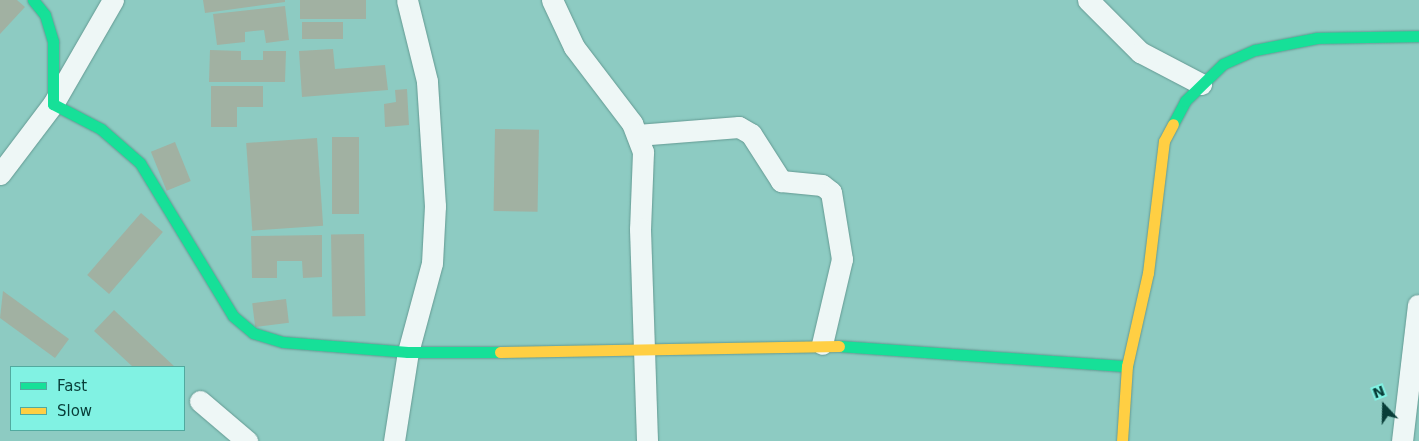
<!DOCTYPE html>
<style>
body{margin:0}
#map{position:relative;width:1419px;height:441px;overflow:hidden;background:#8dcbc2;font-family:"DejaVu Sans",sans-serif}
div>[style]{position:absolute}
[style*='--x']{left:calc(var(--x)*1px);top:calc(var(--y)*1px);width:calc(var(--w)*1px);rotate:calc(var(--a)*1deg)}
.building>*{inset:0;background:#a1b1a2;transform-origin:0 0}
.roads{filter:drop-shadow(0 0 1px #649a93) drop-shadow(0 0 1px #649a93)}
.street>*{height:21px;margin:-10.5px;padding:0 10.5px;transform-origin:10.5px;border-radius:10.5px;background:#eef7f6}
.fast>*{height:11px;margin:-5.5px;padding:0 5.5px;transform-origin:5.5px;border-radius:5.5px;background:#16e098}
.slow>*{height:11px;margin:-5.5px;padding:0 5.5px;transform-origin:5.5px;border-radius:5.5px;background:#ffcf43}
span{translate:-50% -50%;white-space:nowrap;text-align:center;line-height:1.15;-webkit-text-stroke:4px #81f2e3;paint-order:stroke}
.legend{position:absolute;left:10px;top:366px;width:175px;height:65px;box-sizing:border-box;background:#81f2e3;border:1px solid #51aa9f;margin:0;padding:6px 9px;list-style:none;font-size:15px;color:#083d38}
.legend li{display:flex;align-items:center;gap:10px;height:25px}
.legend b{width:25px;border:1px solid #51aa9f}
.north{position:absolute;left:1359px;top:381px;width:50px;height:50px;-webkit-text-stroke:4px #81f2e3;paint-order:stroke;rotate:339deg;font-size:14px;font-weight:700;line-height:20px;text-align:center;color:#083d38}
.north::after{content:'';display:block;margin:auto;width:18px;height:22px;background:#083d38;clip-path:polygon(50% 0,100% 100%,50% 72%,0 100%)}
</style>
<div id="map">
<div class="building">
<div style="clip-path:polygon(0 0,17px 0,25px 7px,0 34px)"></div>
<div style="clip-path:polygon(203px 0,285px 0,285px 2px,205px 13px)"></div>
<div style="left:300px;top:0;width:66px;height:19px"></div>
<div style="clip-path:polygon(285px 6px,289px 40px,266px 43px,264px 30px,245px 32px,245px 42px,217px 45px,213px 14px)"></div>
<div style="left:343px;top:22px;width:17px;height:41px;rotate:90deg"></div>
<div style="clip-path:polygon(333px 49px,335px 69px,385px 65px,388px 90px,302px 97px,299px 51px)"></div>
<div style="clip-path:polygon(210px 50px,241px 51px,241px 60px,263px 60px,263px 51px,286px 51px,285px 82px,209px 82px)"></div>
<div style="clip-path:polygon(211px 86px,263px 86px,263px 107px,237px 107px,237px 127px,211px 127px)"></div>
<div style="clip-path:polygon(407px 89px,409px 125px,385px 127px,384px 104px,396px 102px,395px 90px)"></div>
<div style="left:495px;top:129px;width:44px;height:82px;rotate:1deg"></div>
<div style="left:332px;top:137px;width:27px;height:77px"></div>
<div style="left:317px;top:138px;width:88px;height:71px;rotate:86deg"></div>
<div style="left:175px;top:142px;width:42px;height:26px;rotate:68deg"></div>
<div style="left:141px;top:213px;width:29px;height:82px;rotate:41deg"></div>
<div style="left:364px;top:234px;width:82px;height:33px;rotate:89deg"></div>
<div style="clip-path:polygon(322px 235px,322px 277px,303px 278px,302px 261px,277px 261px,277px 278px,252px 278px,251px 236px)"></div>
<div style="clip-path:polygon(3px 291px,69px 339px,55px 358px,0 318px)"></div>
<div style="left:286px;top:299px;width:24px;height:34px;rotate:83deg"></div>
<div style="clip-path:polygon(114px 310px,175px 367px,133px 367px,94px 331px)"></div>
</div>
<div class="roads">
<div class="street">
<div style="--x:552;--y:0;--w:52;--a:64.9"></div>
<div style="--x:574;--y:47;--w:96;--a:52.7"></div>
<div style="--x:632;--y:123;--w:31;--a:69"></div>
<div style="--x:643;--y:152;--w:77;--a:92.2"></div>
<div style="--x:640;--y:229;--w:212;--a:88.1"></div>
<div style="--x:1088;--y:0;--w:74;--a:45"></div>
<div style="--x:1140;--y:52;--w:69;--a:27.7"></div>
<div style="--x:637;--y:135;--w:102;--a:-4.5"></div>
<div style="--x:739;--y:127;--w:14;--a:30"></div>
<div style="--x:751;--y:134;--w:56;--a:57.4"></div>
<div style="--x:781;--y:181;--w:41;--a:5.6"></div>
<div style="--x:822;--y:185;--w:11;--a:38"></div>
<div style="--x:831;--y:192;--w:68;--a:80.7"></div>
<div style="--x:842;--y:259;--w:87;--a:103.2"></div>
<div style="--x:0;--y:174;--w:88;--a:-52.9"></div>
<div style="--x:53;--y:104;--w:120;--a:-60"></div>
<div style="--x:200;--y:401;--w:62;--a:40.4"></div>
<div style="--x:394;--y:441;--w:90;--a:-81.1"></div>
<div style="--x:408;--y:352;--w:92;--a:-74.9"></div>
<div style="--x:432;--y:263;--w:57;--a:-87"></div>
<div style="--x:435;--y:206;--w:125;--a:-93.7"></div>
<div style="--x:427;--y:81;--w:83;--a:-103.9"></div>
<div style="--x:1402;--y:441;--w:137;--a:-83.3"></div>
</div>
<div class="fast">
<div style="--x:33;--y:0;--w:19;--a:51"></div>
<div style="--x:45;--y:15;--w:28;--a:73"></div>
<div style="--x:53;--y:42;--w:62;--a:90"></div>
<div style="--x:53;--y:104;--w:54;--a:27.5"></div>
<div style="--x:101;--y:129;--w:52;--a:41.1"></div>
<div style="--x:140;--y:163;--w:179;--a:58.7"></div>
<div style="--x:233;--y:316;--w:26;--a:40"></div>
<div style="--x:253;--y:333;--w:31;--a:17"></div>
<div style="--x:283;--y:342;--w:125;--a:4.6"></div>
<div style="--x:408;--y:352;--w:92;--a:0"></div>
<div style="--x:1173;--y:124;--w:26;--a:-62"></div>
<div style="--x:1185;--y:101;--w:53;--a:-44.2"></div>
<div style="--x:1223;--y:64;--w:35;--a:-24"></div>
<div style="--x:1255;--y:50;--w:63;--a:-11"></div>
<div style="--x:1317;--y:38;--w:102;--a:-1.1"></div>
<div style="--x:839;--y:346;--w:289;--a:4"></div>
</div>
<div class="slow">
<div style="--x:500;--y:352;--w:339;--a:-1"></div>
<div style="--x:1122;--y:441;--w:75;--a:-86.2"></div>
<div style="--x:1127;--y:366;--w:95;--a:-77.3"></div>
<div style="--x:1148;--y:273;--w:133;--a:-83.1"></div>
<div style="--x:1164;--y:141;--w:19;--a:-62"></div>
</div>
</div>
<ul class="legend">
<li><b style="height:6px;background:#16e098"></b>Fast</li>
<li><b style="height:6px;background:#ffcf43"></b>Slow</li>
</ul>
<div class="north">N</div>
</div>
